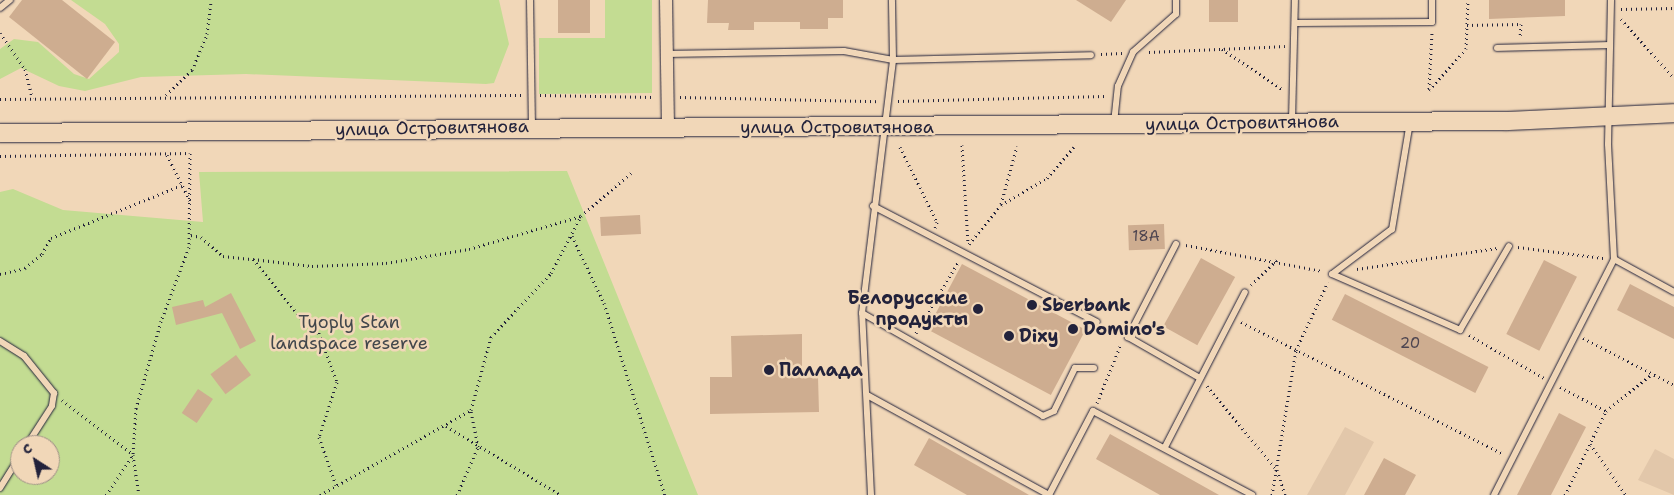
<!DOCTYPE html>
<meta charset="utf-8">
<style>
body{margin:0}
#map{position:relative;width:1674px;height:495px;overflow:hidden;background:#f1d7b8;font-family:"Shantell Sans",sans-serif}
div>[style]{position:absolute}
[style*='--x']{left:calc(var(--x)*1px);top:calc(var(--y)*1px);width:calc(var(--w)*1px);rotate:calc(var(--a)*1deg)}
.built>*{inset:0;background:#e2c7aa}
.green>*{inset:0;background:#c3dc92}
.building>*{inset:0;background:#cead90;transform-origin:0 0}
.path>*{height:3px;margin-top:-1.5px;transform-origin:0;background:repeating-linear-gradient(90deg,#22223b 0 1px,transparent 0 5px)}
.roads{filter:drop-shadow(0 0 1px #22223b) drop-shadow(0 0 1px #22223b)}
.lane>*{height:6px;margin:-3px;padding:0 3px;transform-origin:3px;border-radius:3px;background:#f1d7b8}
.street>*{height:12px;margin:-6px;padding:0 6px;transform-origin:6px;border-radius:6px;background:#f1d7b8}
.secondary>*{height:18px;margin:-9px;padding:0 9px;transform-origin:9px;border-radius:9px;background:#f1d7b8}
.dots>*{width:14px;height:14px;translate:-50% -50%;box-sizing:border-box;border:2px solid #f1d7b8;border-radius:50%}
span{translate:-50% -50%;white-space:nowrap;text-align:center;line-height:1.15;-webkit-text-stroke:5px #f1d7b8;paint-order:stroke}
.number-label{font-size:15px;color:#4d4550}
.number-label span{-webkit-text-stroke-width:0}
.street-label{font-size:18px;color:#22223b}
.poi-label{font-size:18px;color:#22223b;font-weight:700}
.right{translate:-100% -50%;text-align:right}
.left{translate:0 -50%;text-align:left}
.park-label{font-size:18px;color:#42474c}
.north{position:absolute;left:10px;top:435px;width:50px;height:50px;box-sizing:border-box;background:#f1d7b8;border:1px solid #9e8f86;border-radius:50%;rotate:325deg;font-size:14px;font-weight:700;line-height:20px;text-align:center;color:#22223b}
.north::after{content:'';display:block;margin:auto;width:18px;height:22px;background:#22223b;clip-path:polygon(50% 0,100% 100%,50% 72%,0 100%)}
</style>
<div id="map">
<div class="built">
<div style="clip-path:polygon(1345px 427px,1374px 442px,1345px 495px,1307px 495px)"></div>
<div style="clip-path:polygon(1655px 449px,1674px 459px,1674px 495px,1638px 480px)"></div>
</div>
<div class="green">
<div style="clip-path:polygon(71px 0,499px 0,509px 44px,494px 83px,486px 84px,246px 74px,141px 77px,85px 91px,59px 86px,21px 68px,0 79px,0 49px,14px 39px,38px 42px,74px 74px,89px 79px,119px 52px,119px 44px,105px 24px)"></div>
<div style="clip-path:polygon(605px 0,652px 0,652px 93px,539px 94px,539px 38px,605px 38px)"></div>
<div style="clip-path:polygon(evenodd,567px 171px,698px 495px,0 495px,0 192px,13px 189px,63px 210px,203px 222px,199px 172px,567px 171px,20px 445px,50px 445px,50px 475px,20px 475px,20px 445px)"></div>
</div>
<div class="building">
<div style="clip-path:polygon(22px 0,62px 0,115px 42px,87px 79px,9px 17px)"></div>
<div style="left:558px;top:0;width:32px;height:33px"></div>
<div style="clip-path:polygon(708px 0,843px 0,843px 18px,828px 18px,828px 29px,800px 29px,800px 22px,754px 22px,754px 30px,728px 30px,729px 23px,707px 23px)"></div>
<div style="clip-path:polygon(1076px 0,1126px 0,1111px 22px)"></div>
<div style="left:1209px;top:0;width:29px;height:22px"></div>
<div style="clip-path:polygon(1489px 0,1565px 0,1565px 16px,1489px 19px)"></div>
<div style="left:640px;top:215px;width:19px;height:40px;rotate:87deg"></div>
<div style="left:1164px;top:224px;width:25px;height:36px;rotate:88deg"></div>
<div style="left:1201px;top:258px;width:39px;height:78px;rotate:29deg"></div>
<div style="left:1544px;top:260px;width:37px;height:83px;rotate:27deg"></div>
<div style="left:962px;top:264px;width:140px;height:74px;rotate:28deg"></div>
<div style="clip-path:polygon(1630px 284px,1674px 307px,1674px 339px,1617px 310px)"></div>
<div style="clip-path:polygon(231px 293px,256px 341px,240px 349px,222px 313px,176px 325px,172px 307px,203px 300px,205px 307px)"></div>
<div style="left:1345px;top:294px;width:161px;height:29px;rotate:27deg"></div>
<div style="clip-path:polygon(802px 334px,802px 378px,818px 377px,819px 412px,710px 414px,710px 377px,732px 377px,731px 336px)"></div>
<div style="left:236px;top:355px;width:25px;height:32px;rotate:53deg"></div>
<div style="left:198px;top:389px;width:18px;height:29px;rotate:34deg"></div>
<div style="clip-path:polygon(1559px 413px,1586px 427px,1551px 495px,1517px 495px)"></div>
<div style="clip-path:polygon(1110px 434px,1219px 495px,1160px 495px,1096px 459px)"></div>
<div style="clip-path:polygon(929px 438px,1029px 495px,967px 495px,914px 465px)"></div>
<div style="clip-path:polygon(1384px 458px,1416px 475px,1405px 495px,1364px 495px)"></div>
</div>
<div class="path">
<div style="--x:1621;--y:9;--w:53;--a:-1.1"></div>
<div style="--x:1621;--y:19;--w:79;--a:48.1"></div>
<div style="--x:1467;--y:25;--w:54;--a:-1.1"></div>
<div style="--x:1521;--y:24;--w:13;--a:94"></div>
<div style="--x:0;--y:33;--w:44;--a:55.2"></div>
<div style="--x:25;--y:69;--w:30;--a:76"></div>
<div style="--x:1222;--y:49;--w:72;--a:33.7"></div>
<div style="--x:1149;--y:52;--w:136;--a:-2.5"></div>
<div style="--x:1101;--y:54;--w:21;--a:-3"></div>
<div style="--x:1429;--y:89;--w:58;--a:-87"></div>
<div style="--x:1429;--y:90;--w:55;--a:-47.9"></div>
<div style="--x:1466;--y:49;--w:49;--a:-87.7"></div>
<div style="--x:166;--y:95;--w:36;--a:-44"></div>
<div style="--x:192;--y:70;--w:39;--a:-67"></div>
<div style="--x:207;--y:34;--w:34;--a:-83"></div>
<div style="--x:540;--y:95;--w:114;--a:1"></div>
<div style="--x:680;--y:97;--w:199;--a:1.2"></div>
<div style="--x:0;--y:99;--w:522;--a:-0.44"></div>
<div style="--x:898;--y:101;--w:208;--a:-1.4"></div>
<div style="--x:962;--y:145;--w:99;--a:86.5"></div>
<div style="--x:900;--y:147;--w:84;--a:63.7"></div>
<div style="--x:937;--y:222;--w:6;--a:108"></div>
<div style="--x:167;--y:155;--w:51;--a:63.4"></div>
<div style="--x:0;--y:156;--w:190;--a:-0.9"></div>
<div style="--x:190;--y:153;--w:94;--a:90.6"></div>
<div style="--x:189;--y:247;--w:79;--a:110.7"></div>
<div style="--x:161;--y:321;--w:91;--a:106"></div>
<div style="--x:136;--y:408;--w:47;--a:93.7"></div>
<div style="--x:133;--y:455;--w:40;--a:81.5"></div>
<div style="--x:1001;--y:204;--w:60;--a:-74.6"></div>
<div style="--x:191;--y:235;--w:10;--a:11"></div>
<div style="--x:201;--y:237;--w:29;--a:41"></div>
<div style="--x:223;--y:256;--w:30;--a:6"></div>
<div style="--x:253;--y:259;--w:82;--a:50.9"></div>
<div style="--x:305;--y:323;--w:13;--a:23"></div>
<div style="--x:317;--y:328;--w:58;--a:69.7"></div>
<div style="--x:337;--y:382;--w:58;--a:108.1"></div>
<div style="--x:319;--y:437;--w:51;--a:70.5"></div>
<div style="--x:572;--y:236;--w:74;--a:64.5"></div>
<div style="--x:604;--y:303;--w:201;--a:72.4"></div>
<div style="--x:969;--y:244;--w:50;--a:-50.6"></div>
<div style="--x:1001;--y:205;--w:53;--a:-30.4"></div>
<div style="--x:1047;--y:178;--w:41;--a:-48.9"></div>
<div style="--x:1186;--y:245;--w:138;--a:10.8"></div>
<div style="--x:1518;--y:247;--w:86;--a:7.4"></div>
<div style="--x:253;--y:259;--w:59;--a:6.8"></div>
<div style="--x:312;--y:266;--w:74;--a:-2.3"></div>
<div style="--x:386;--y:263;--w:84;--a:-9.6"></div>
<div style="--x:469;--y:249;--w:117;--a:-16.4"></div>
<div style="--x:1357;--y:269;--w:142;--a:-8.5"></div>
<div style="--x:0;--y:274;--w:26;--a:-13"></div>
<div style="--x:25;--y:268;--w:22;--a:-39"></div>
<div style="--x:42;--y:254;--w:18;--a:-61"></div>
<div style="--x:51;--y:238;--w:141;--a:-22"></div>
<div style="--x:1251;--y:285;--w:36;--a:-44"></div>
<div style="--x:1241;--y:322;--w:294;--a:26.7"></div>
<div style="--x:1104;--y:326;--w:17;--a:33"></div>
<div style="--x:916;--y:333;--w:84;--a:-59.2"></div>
<div style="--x:1469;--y:335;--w:86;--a:29.8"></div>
<div style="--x:1583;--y:338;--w:102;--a:27.3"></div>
<div style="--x:1207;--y:386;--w:109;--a:50.2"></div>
<div style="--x:1277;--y:470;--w:26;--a:72"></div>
<div style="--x:1560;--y:387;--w:52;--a:27.6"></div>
<div style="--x:62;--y:400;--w:89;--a:37.3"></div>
<div style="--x:1097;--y:403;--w:64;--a:-67.9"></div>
<div style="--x:446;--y:426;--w:134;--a:31"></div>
<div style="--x:1590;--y:444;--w:62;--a:54.8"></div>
<div style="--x:106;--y:495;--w:48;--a:-56"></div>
<div style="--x:320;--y:495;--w:173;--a:-29.4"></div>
<div style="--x:457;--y:495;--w:52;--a:-66.4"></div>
<div style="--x:478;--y:447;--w:38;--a:-101"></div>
<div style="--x:471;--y:410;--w:76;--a:-74.7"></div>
<div style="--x:491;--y:337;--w:88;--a:-46.8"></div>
<div style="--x:551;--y:273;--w:64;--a:-62.2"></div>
<div style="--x:581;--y:216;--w:66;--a:-40.7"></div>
<div style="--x:1272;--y:495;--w:147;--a:-80.6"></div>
<div style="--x:1296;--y:350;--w:75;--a:-64.8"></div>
<div style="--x:1565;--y:495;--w:93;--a:-64"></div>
<div style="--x:1606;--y:411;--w:59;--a:-38.8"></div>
</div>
<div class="roads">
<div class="lane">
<div style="--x:530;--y:0;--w:125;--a:89.1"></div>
<div style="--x:0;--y:8;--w:13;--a:-39"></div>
<div style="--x:1295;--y:23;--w:137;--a:-0.4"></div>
<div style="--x:1432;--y:22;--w:22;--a:-90"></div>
<div style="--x:1497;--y:48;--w:111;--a:-1.5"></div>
<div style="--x:666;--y:54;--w:178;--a:-1"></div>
<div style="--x:844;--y:51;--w:50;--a:10.4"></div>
<div style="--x:893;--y:60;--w:198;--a:-1.4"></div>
<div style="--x:1292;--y:120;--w:120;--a:-88.6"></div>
<div style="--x:1410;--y:122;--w:109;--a:99.5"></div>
<div style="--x:1392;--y:229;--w:75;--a:143.1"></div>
<div style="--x:1332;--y:274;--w:140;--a:23.6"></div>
<div style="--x:1460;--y:330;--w:97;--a:-59.7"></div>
<div style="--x:1114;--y:123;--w:37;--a:-84"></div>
<div style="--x:1118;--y:86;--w:37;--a:-66"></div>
<div style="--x:1133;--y:52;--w:57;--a:-41.5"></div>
<div style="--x:1176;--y:14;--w:14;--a:-90"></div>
<div style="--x:873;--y:206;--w:252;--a:27.4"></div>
<div style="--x:1176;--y:244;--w:105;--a:117.3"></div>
<div style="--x:1128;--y:337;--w:83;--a:29.7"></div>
<div style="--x:1614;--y:259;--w:68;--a:28.8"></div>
<div style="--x:862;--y:313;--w:208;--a:29.6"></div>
<div style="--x:1043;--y:416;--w:12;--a:-24"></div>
<div style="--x:1054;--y:411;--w:48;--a:-64"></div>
<div style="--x:1075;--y:368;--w:19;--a:0"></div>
<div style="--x:0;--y:341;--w:28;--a:32"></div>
<div style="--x:24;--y:356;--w:48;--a:51"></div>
<div style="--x:54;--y:393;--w:13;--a:99"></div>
<div style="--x:52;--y:406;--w:46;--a:122.7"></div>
<div style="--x:867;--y:395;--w:208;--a:28.8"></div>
<div style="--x:1165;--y:447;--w:174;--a:-62.7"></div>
<div style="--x:0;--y:488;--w:38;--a:-58"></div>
<div style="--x:871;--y:495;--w:182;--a:-92.8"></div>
<div style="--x:862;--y:313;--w:255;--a:-83"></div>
<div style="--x:893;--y:60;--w:60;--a:-91"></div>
<div style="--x:1049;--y:495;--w:95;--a:-62.4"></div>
<div style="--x:1093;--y:411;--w:180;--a:27.8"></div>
<div style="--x:1494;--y:495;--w:265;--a:-63"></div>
<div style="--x:1614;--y:259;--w:115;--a:-93"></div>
<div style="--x:1608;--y:144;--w:144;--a:-88.8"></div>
</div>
<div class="street">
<div style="--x:666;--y:0;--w:128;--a:89.1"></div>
</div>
<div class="secondary">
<div style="--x:0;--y:133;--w:1507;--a:-0.46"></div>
<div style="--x:1507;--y:121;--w:167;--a:-2.7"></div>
</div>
</div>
<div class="dots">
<div style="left:1032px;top:305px;background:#22223b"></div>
<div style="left:978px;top:309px;background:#22223b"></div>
<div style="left:1073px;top:329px;background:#22223b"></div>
<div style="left:1009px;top:336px;background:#22223b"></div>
<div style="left:769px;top:370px;background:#22223b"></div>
</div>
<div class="number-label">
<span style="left:1146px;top:237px">18А</span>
<span style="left:1410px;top:344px">20</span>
</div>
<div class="street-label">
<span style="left:1242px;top:123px;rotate:-1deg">улица Островитянова</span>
<span style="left:837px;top:127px">улица Островитянова</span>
<span style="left:432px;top:128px;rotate:-1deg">улица Островитянова</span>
</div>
<div class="poi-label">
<span class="right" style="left:968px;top:309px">Белорусские<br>продукты</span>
<span class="left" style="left:1042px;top:305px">Sberbank</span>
<span class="left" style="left:1083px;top:329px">Domino's</span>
<span class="left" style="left:1019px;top:336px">Dixy</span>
<span class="left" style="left:779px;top:370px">Паллада</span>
</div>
<div class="park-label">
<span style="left:349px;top:333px">Tyoply Stan<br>landspace reserve</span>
</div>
<div class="north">С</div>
</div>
